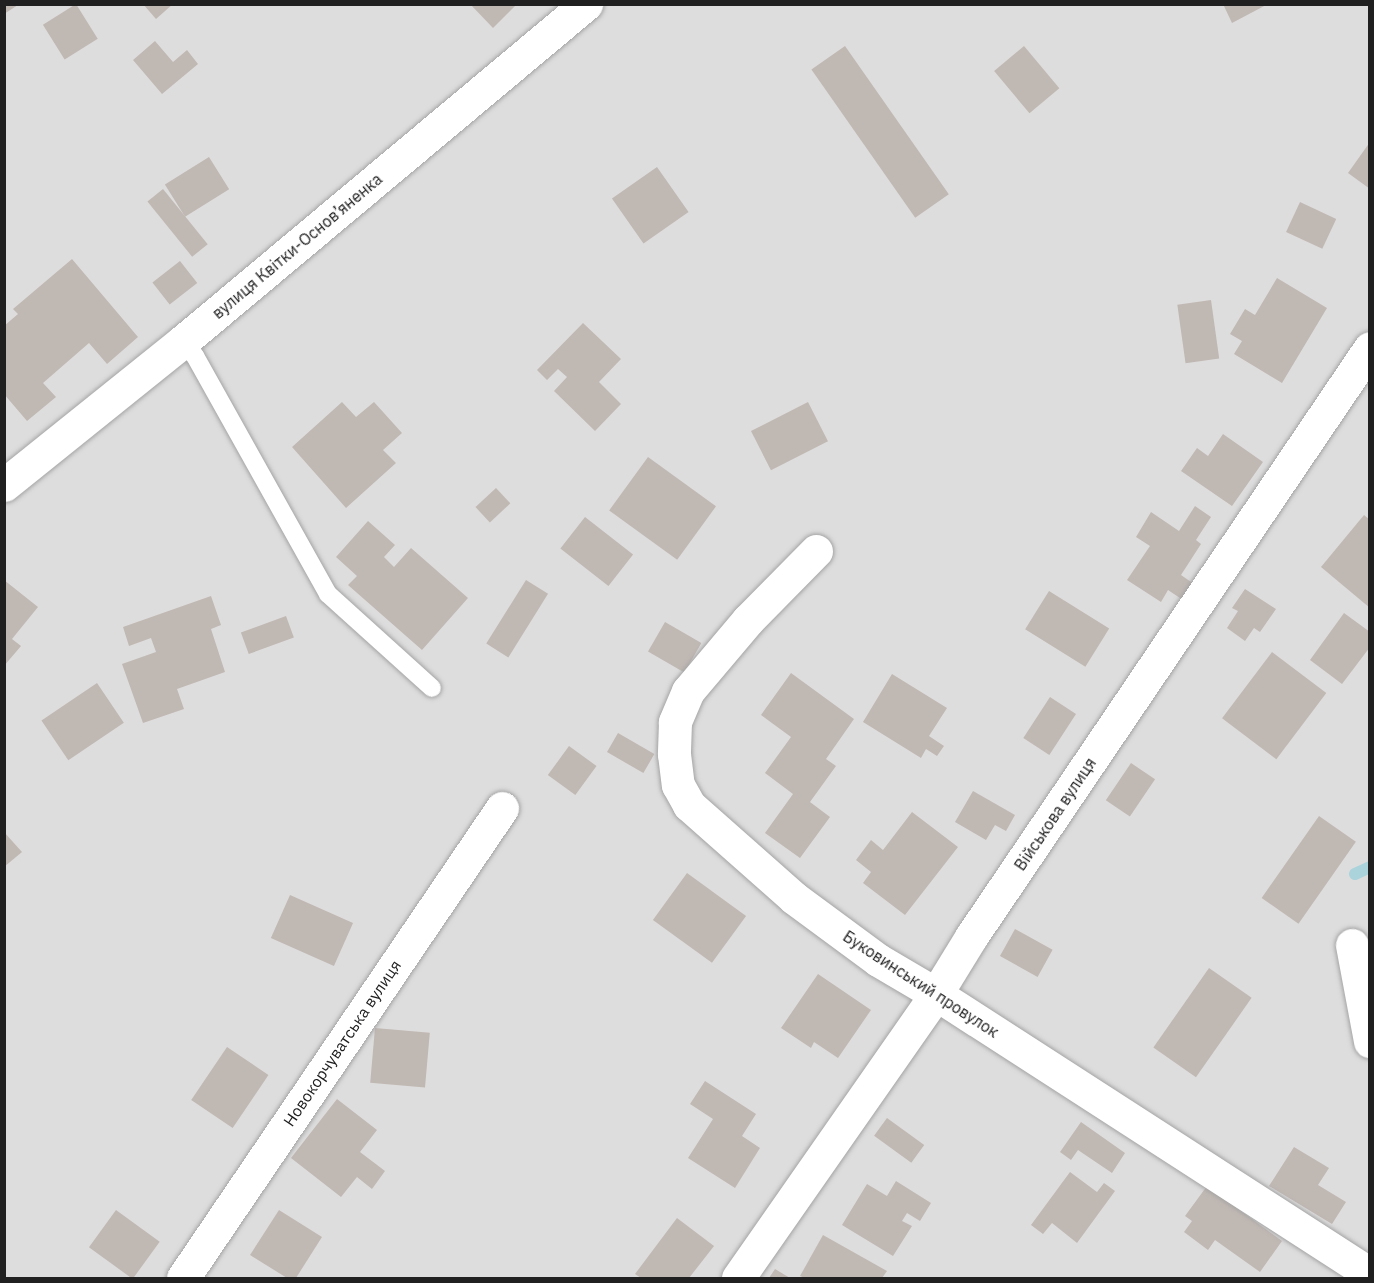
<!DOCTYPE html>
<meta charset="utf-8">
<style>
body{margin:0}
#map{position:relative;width:1374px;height:1283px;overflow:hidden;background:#f0ece7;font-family:"IBM Plex Sans",sans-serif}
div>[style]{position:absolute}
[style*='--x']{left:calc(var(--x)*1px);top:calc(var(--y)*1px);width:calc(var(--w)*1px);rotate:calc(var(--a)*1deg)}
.residential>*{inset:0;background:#dedddd;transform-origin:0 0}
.stream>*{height:12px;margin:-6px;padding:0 6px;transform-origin:6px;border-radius:6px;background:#aad3db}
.building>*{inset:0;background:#c0b8b3;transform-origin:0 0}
.roads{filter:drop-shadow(0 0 2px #a4a4a4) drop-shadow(0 0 2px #a4a4a4)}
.lane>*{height:18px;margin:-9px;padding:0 9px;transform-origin:9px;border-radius:9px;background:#fff}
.street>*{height:33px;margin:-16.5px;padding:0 16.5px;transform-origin:16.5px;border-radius:16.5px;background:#fff}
span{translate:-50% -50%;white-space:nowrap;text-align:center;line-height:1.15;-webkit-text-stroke:5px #fff;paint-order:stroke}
.street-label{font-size:16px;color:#202020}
.frame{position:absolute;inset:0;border:6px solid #202020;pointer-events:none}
</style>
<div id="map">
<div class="residential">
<div style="left:5px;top:5px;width:1364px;height:1273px"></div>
</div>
<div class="stream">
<div style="--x:1355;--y:874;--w:17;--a:-25"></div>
</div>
<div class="building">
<div style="left:76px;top:4px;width:41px;height:39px;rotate:58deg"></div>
<div style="clip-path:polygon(143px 4px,173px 4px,156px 19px)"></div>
<div style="clip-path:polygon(470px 4px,517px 4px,493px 28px)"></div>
<div style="clip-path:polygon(1223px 4px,1268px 4px,1232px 23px)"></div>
<div style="clip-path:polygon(4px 5px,18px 5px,4px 14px)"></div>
<div style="clip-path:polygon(155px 41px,173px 62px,187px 50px,198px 64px,162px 94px,133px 60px)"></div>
<div style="left:845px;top:46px;width:181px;height:41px;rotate:55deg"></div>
<div style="left:1024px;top:46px;width:55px;height:39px;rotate:50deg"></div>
<div style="clip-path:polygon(1370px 142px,1370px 189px,1348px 173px)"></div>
<div style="left:209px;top:157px;width:38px;height:52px;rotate:58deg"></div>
<div style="left:657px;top:167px;width:55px;height:55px;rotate:55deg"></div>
<div style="left:163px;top:189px;width:71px;height:20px;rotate:51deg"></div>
<div style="left:1300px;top:202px;width:40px;height:33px;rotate:25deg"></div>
<div style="clip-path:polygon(72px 259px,138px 337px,107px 364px,89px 343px,43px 383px,56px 397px,27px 421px,4px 394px,4px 326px,18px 314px,13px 309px)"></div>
<div style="left:180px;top:261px;width:28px;height:35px;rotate:52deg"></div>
<div style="clip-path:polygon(1277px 278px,1327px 308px,1282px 383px,1234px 354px,1242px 341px,1230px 334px,1245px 309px,1255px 315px)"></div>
<div style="left:1211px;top:300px;width:59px;height:34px;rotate:82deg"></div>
<div style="clip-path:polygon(583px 323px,621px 359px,599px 382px,621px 404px,595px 431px,554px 391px,567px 377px,558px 369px,547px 380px,537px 370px)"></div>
<div style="clip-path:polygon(342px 402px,356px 417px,374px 402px,402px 433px,383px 450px,396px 463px,346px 508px,292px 447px)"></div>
<div style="left:808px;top:402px;width:44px;height:64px;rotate:63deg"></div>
<div style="clip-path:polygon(1223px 434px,1263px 462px,1232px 506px,1181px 471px,1197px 448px,1208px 456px)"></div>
<div style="left:648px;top:457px;width:84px;height:66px;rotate:36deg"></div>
<div style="left:496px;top:488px;width:21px;height:28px;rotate:47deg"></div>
<div style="clip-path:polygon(1195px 506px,1211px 517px,1196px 540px,1201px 544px,1181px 575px,1194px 584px,1183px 600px,1168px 590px,1161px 602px,1127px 580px,1150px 546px,1136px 537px,1151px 512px,1179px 531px)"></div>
<div style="clip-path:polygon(1364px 515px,1370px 520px,1370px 608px,1321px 567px)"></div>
<div style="left:585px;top:517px;width:61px;height:40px;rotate:38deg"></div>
<div style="clip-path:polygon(368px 521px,395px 545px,384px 557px,394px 567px,411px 548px,468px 598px,422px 650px,348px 585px,357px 576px,336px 557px)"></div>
<div style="clip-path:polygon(4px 580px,38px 607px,12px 639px,21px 646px,4px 666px)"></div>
<div style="left:526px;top:580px;width:26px;height:75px;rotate:32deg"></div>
<div style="clip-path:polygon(1245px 589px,1276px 609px,1260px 632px,1254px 628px,1245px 641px,1227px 628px,1238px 611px,1232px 608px)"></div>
<div style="left:1049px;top:591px;width:71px;height:45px;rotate:32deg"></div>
<div style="clip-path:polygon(211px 596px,221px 625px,211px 629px,225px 672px,177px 689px,184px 709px,143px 723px,122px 664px,156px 652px,151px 638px,129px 646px,123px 627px)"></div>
<div style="clip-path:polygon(1344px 613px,1370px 632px,1370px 647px,1342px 684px,1310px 660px)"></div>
<div style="left:286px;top:616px;width:23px;height:48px;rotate:70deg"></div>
<div style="left:665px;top:622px;width:42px;height:34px;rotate:30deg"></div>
<div style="left:1272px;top:652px;width:68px;height:83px;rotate:37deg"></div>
<div style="clip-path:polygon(791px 673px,854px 719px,826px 759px,836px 766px,810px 802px,830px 817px,800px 858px,765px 833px,793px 794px,765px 773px,791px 737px,761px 715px)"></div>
<div style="clip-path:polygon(892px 674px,947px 708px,929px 736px,944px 746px,937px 756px,926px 749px,921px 758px,863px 722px)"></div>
<div style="left:97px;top:683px;width:48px;height:67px;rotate:56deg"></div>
<div style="left:1050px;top:697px;width:31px;height:49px;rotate:33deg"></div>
<div style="left:618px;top:733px;width:42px;height:22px;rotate:30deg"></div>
<div style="left:569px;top:746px;width:34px;height:36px;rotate:36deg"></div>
<div style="left:1131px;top:763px;width:29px;height:45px;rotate:34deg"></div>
<div style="clip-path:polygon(973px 791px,1015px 815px,1006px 831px,995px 825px,986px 840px,955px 822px)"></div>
<div style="clip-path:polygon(912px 812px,958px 847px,905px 915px,863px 883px,871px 872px,856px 860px,871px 840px,883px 850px)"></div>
<div style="left:1319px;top:816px;width:45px;height:100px;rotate:35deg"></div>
<div style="clip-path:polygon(4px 832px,22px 852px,4px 867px)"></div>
<div style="left:687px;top:873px;width:73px;height:58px;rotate:36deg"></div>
<div style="left:290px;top:895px;width:69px;height:47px;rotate:24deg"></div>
<div style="left:1015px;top:929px;width:43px;height:31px;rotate:29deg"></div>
<div style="left:1209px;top:968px;width:52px;height:97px;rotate:35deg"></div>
<div style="clip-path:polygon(818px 974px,871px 1010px,838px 1058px,814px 1042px,811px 1048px,781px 1028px)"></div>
<div style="left:375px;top:1028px;width:55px;height:55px;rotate:5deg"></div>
<div style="left:227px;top:1047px;width:50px;height:64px;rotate:34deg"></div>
<div style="clip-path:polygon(705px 1081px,756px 1114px,742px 1136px,760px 1148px,735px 1188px,688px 1158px,713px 1119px,690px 1104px)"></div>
<div style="clip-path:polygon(337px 1099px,377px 1130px,360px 1152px,385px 1171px,372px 1189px,357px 1177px,341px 1197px,291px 1158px)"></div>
<div style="left:887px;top:1118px;width:46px;height:22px;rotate:36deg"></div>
<div style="clip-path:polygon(1081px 1122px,1125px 1153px,1112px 1173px,1078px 1150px,1071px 1160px,1060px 1152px)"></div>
<div style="clip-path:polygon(1294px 1147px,1329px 1168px,1318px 1185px,1346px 1202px,1332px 1224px,1269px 1186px)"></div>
<div style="clip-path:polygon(1070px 1172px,1097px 1192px,1104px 1183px,1115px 1191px,1077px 1243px,1052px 1223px,1043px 1234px,1031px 1225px)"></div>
<div style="clip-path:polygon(896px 1181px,931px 1203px,920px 1221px,907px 1213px,902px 1221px,912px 1226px,893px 1256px,842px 1225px,867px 1184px,887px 1196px)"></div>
<div style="clip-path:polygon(1207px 1186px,1282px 1241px,1260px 1272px,1215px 1240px,1208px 1250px,1184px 1232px,1192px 1221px,1185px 1216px)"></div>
<div style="left:116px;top:1210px;width:54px;height:46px;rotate:36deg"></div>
<div style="clip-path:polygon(279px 1210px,322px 1237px,296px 1278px,287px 1278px,250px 1255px)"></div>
<div style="clip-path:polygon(677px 1218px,714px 1246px,689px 1278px,641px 1278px,635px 1274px)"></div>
<div style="clip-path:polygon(823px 1235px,887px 1271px,882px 1278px,805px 1278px,800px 1276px)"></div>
<div style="clip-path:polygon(775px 1269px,790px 1278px,769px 1278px)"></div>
</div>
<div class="roads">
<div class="lane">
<div style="--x:182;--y:342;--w:19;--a:47"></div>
<div style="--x:195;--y:356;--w:273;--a:60.8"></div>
<div style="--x:328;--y:594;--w:140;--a:42.1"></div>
</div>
<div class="street">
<div style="--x:4;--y:485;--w:228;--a:-38.8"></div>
<div style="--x:182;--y:342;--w:527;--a:-39.92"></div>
<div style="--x:816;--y:551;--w:97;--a:134.6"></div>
<div style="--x:748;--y:620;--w:93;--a:130.2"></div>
<div style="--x:688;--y:691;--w:34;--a:113"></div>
<div style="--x:675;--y:722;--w:32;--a:92"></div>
<div style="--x:674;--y:754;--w:31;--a:83"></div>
<div style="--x:678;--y:785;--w:23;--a:61"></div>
<div style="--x:689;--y:805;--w:140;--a:41.5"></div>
<div style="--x:794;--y:898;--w:104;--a:36.4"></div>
<div style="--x:878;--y:960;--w:67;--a:30.4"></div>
<div style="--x:936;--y:994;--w:513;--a:32.82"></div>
<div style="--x:1352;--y:945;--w:98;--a:79.4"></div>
<div style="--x:183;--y:1278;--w:568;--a:-55.83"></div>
<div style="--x:738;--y:1278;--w:346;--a:-55.1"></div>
<div style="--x:936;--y:994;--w:67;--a:-58.4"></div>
<div style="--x:971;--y:937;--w:711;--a:-55.89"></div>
</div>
</div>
<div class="street-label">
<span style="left:297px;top:246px;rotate:-40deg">вулиця Квітки-Основ’яненка</span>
<span style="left:1055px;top:814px;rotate:-56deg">Військова вулиця</span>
<span style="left:921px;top:984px;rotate:33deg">Буковинський провулок</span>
<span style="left:342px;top:1043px;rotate:-56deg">Новокорчуватська вулиця</span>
</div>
<div class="frame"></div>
</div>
